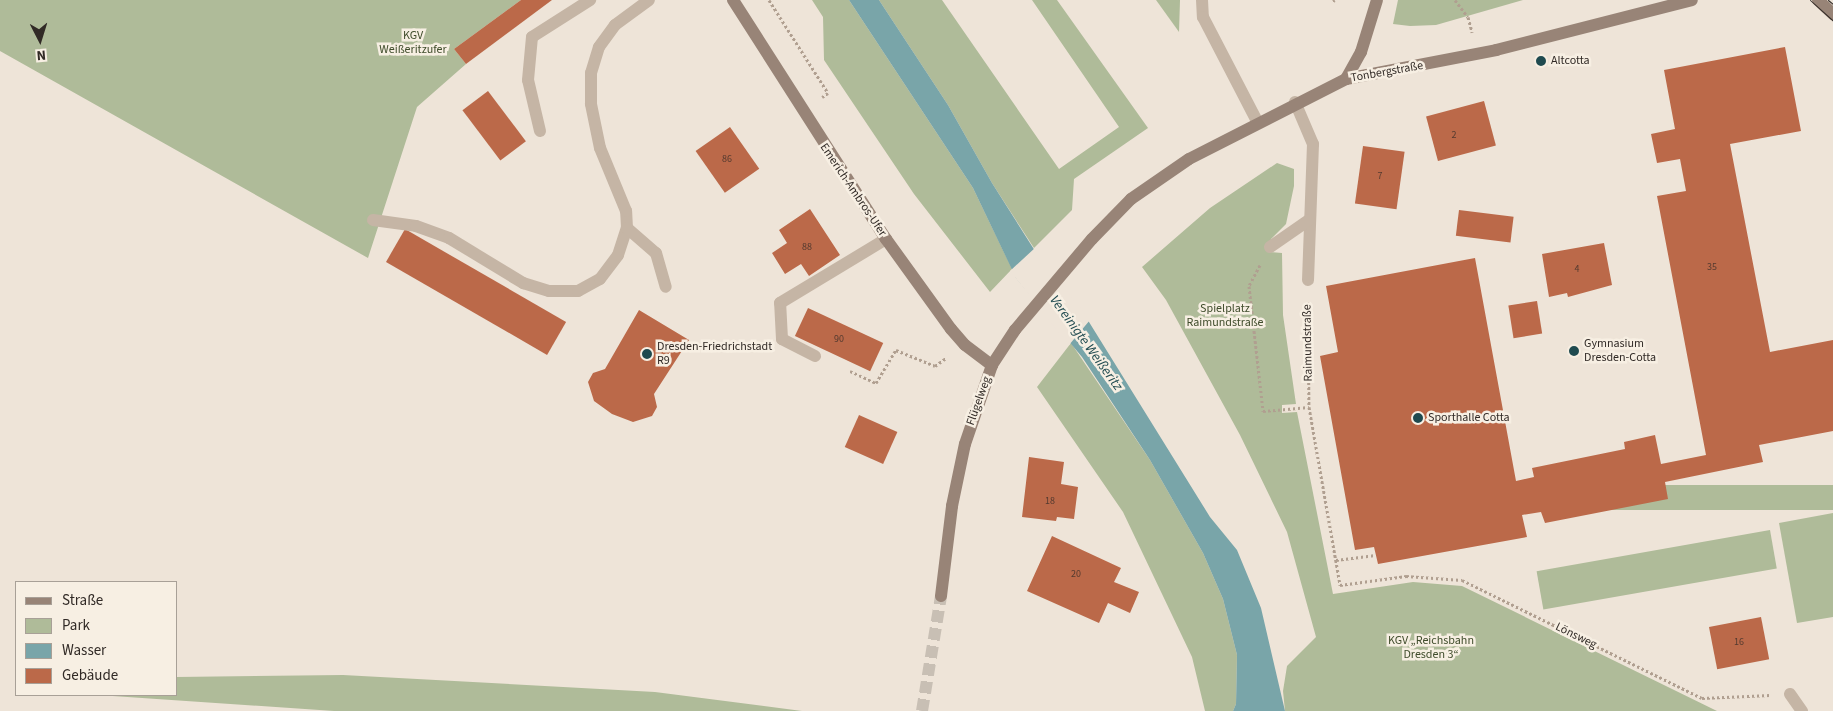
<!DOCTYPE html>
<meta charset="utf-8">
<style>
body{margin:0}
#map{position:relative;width:1833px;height:711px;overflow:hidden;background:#eee4d8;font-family:"Source Sans 3",sans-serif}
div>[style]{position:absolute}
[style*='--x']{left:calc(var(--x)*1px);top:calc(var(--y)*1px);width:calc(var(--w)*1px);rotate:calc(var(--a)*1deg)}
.green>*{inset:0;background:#afbb99;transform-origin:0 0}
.water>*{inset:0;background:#79a5a9}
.pier>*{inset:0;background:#eee4d8}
.building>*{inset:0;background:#bb6949;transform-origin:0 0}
.secondary-tunnel>*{height:12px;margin-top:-6px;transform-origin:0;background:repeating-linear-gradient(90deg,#c8bfb4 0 12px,transparent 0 18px)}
.path>*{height:3px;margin-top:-1.5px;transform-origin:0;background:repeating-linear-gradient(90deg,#b09f90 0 2.5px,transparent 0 5px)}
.service>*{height:12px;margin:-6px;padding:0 6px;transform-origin:6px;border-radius:6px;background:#c5b5a5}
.minor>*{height:12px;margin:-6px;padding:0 6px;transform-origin:6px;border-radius:6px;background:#c5b5a5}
.secondary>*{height:12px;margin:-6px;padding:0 6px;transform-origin:6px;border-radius:6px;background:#988477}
.tram>*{height:1px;margin:-0.5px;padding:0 0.5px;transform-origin:0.5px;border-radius:0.5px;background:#312a26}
.dots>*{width:14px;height:14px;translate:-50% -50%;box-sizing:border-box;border:2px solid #f7efe3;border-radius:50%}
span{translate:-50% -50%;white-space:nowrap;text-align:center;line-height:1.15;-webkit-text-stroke:5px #f7efe3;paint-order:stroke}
.number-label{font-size:10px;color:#543a2f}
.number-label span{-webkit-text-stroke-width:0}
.park-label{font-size:12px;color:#404d2c}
.poi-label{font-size:12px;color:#312a26}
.left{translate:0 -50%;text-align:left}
.street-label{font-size:12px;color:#312a26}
.water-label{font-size:14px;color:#1f4a4f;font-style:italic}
.legend{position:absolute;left:15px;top:581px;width:162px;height:115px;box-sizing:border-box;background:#f7efe3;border:1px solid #a8a097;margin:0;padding:6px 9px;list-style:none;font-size:15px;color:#312a26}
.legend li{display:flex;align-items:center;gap:10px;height:25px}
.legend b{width:25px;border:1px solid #a8a097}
.north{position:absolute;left:15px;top:15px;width:50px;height:50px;-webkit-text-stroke:4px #f7efe3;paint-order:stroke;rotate:175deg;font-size:14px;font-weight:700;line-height:20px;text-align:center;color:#312a26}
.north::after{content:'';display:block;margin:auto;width:18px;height:22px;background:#312a26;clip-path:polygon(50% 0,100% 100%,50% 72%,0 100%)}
</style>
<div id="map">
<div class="green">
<div style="clip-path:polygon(0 0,521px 0,454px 49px,466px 64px,417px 107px,368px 258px,0 51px)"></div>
<div style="clip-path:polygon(812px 0,849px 0,973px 188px,1012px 269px,990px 292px,914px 194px,824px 60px,823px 17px)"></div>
<div style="clip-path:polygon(879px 0,942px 0,1059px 169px,1119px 127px,1032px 0,1057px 0,1148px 128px,1074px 179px,1072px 210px,1034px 248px,992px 183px,948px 105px)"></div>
<div style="clip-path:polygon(1156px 0,1180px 0,1179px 32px)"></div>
<div style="clip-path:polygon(1398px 0,1523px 0,1436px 25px,1410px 26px,1393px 24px)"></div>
<div style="clip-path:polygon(1277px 163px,1294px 169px,1294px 186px,1286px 224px,1271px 239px,1270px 252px,1282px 253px,1283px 315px,1296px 404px,1282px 405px,1282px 413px,1297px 412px,1333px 594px,1413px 582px,1462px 586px,1717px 711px,1285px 711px,1283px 691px,1287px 666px,1316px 637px,1287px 532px,1240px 435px,1166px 300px,1142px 267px,1210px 208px)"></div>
<div style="clip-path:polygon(1071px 343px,1150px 460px,1203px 553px,1223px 599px,1237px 655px,1236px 704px,1233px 711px,1205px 711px,1192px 657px,1123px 512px,1037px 387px)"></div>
<div style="left:1833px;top:485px;width:25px;height:334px;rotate:90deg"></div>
<div style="clip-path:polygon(1833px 513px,1833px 617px,1797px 623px,1779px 523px)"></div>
<div style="left:1770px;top:530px;width:39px;height:237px;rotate:80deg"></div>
<div style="clip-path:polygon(343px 675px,655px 692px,802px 711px,334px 711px,98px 695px,176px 695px,176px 677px)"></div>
</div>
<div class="water">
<div style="clip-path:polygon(849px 0,879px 0,948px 105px,992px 183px,1049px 273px,1089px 322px,1210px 517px,1237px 550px,1261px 608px,1285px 711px,1233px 711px,1236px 704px,1237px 655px,1223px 599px,1203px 553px,1150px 460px,1082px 357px,1016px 278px,973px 188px)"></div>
</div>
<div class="pier">
<div style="clip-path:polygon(1036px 247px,1051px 272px,1090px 320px,1069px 345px,1010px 271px)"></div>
</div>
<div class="building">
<div style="clip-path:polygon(521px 0,552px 0,466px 64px,454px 49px)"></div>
<div style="clip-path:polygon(1785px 47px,1801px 131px,1730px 144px,1770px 352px,1833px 340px,1833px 431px,1759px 445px,1763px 462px,1665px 482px,1668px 499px,1545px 523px,1541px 512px,1522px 515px,1527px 537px,1378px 564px,1374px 547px,1355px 550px,1320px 356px,1338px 352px,1326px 286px,1475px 258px,1516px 481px,1534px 477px,1532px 468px,1625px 449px,1624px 442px,1655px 435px,1661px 464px,1706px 455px,1657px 196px,1686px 191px,1680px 159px,1657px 163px,1651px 134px,1675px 129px,1664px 70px)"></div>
<div style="left:488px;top:91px;width:63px;height:32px;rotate:53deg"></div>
<div style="left:1484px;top:101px;width:46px;height:60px;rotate:75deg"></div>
<div style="left:730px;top:127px;width:51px;height:42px;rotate:55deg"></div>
<div style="left:1363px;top:146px;width:42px;height:58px;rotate:8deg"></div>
<div style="clip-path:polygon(810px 209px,840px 255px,809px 276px,801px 264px,785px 274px,772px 253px,787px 243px,779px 230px)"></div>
<div style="left:1459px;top:210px;width:55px;height:26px;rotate:7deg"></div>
<div style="left:405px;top:229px;width:186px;height:38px;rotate:30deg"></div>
<div style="clip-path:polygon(1604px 243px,1612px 285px,1568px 297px,1567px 293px,1549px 297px,1542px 254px)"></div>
<div style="left:1537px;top:301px;width:33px;height:29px;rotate:81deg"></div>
<div style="left:808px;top:308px;width:83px;height:31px;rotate:25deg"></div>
<div style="clip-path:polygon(639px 310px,689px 340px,654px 394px,657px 407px,652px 416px,633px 422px,612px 414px,594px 401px,588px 382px,593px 373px,605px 369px)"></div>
<div style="left:859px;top:415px;width:42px;height:35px;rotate:24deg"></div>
<div style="clip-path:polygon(1029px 457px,1064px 462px,1061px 484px,1078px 487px,1074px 519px,1057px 517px,1056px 521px,1022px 517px)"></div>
<div style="clip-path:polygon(1052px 536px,1121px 568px,1114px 582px,1139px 592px,1130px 613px,1108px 603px,1099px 623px,1027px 591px)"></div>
<div style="left:1761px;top:617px;width:43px;height:53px;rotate:79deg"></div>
</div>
<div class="secondary-tunnel">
<div style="--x:922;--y:711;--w:117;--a:-80.6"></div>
</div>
<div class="path">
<div style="--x:769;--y:0;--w:110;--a:57.6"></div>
<div style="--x:828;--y:93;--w:7;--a:146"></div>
<div style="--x:1455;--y:0;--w:21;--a:53"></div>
<div style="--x:1468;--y:17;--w:16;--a:75"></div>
<div style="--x:1333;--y:1;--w:2;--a:-27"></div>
<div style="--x:1260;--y:265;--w:24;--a:118"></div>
<div style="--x:1249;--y:286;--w:126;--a:83.6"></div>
<div style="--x:1263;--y:411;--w:46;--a:-5"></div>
<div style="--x:1308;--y:302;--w:105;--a:89.5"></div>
<div style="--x:1309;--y:407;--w:181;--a:80.1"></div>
<div style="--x:1340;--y:585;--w:67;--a:-7.8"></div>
<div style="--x:1406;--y:576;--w:56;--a:4.1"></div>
<div style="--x:1462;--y:580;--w:267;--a:26.2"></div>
<div style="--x:1702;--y:698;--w:68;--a:-2.5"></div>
<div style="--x:850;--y:371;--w:29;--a:25"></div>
<div style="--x:876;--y:383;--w:39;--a:-59"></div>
<div style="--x:896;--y:350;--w:42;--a:22.3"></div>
<div style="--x:935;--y:366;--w:14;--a:-36"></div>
<div style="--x:1336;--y:560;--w:40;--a:-7.1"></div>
</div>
<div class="service">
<div style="--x:1202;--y:0;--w:17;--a:87"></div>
<div style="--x:1203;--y:17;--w:117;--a:62.6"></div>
<div style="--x:1295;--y:102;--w:46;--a:66.8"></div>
<div style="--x:1313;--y:144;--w:136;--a:92.1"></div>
<div style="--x:540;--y:131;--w:52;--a:-103.2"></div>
<div style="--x:528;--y:80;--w:43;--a:-84.7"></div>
<div style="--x:532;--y:37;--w:69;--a:-32.5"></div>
<div style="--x:373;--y:220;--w:43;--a:7.9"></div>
<div style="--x:416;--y:226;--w:35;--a:20"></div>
<div style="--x:449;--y:238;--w:87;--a:31.3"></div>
<div style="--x:523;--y:283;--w:27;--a:17"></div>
<div style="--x:549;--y:291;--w:29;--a:0"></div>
<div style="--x:578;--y:291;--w:25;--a:-29"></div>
<div style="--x:600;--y:279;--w:30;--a:-53"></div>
<div style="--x:618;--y:255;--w:28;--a:-72"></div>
<div style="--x:627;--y:228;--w:17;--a:-93"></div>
<div style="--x:626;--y:211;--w:68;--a:-112.4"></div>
<div style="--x:600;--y:148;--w:45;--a:-101.6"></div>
<div style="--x:591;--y:104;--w:31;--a:-90"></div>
<div style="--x:591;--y:73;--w:27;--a:-73"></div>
<div style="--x:599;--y:47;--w:27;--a:-54"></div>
<div style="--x:615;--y:25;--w:42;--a:-36.3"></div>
<div style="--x:627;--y:228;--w:38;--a:41"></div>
<div style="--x:656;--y:253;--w:35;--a:74"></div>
<div style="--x:1270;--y:247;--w:47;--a:-34.7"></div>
<div style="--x:815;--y:356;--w:37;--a:-153"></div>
<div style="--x:782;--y:339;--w:36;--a:-93"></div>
<div style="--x:780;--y:303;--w:124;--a:-31.1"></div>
</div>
<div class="minor">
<div style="--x:1790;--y:694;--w:21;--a:55"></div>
</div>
<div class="secondary">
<div style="--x:733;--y:0;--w:284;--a:57.4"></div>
<div style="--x:886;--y:239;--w:111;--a:54.2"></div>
<div style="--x:951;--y:329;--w:21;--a:49"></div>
<div style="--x:965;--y:345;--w:34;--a:37"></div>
<div style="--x:1818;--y:0;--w:21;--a:43"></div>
<div style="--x:1346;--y:79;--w:31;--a:-61"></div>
<div style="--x:1361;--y:52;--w:54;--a:-72.9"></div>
<div style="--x:941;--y:596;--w:91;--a:-83"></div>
<div style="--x:952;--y:506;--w:63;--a:-78.2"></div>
<div style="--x:965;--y:444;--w:83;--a:-71.1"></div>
<div style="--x:992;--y:365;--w:42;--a:-56.7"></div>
<div style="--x:1015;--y:330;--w:119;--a:-49.8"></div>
<div style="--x:1092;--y:239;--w:56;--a:-45.7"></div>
<div style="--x:1131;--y:199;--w:70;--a:-34.6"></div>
<div style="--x:1189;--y:159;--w:176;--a:-27"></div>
<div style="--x:1346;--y:79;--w:153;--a:-10.9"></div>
<div style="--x:1496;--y:50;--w:202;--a:-14.3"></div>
</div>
<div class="tram">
<div style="--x:1810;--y:0;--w:31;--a:42"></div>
<div style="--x:1828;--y:0;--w:6;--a:39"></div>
</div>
<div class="dots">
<div style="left:1541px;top:61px;background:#1f4a4f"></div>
<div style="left:1574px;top:351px;background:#1f4a4f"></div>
<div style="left:647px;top:354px;background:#1f4a4f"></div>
<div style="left:1418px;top:418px;background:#1f4a4f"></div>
</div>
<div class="number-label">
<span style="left:1454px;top:136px">2</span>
<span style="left:727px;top:160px">86</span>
<span style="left:1380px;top:177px">7</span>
<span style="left:807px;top:248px">88</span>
<span style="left:1712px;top:268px">35</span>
<span style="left:1577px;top:270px">4</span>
<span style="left:839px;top:340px">90</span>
<span style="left:1050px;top:502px">18</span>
<span style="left:1076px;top:575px">20</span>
<span style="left:1739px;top:643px">16</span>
</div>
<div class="park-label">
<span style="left:413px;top:43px">KGV<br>Weißeritzufer</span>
<span style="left:1225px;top:316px">Spielplatz<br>Raimundstraße</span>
<span style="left:1431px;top:648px">KGV „Reichsbahn<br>Dresden 3“</span>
</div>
<div class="poi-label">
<span class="left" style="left:1551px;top:61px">Altcotta</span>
<span class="left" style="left:1584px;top:351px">Gymnasium<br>Dresden-Cotta</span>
<span class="left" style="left:657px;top:354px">Dresden-Friedrichstadt<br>R9</span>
<span class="left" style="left:1428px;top:418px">Sporthalle Cotta</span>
</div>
<div class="street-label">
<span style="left:1387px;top:72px;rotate:-10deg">Tonbergstraße</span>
<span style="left:853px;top:190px;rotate:56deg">Emerich-Ambros-Ufer</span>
<span style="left:1308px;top:343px;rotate:-91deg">Raimundstraße</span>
<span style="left:979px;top:401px;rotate:-70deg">Flügelweg</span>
<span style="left:1576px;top:636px;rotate:26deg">Lönsweg</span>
</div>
<div class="water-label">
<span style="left:1086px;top:343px;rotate:54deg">Vereinigte Weißeritz</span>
</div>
<ul class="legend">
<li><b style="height:6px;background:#988477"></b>Straße</li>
<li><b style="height:14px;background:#afbb99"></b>Park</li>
<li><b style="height:14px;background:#79a5a9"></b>Wasser</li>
<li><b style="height:14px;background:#bb6949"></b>Gebäude</li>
</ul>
<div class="north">N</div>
</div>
